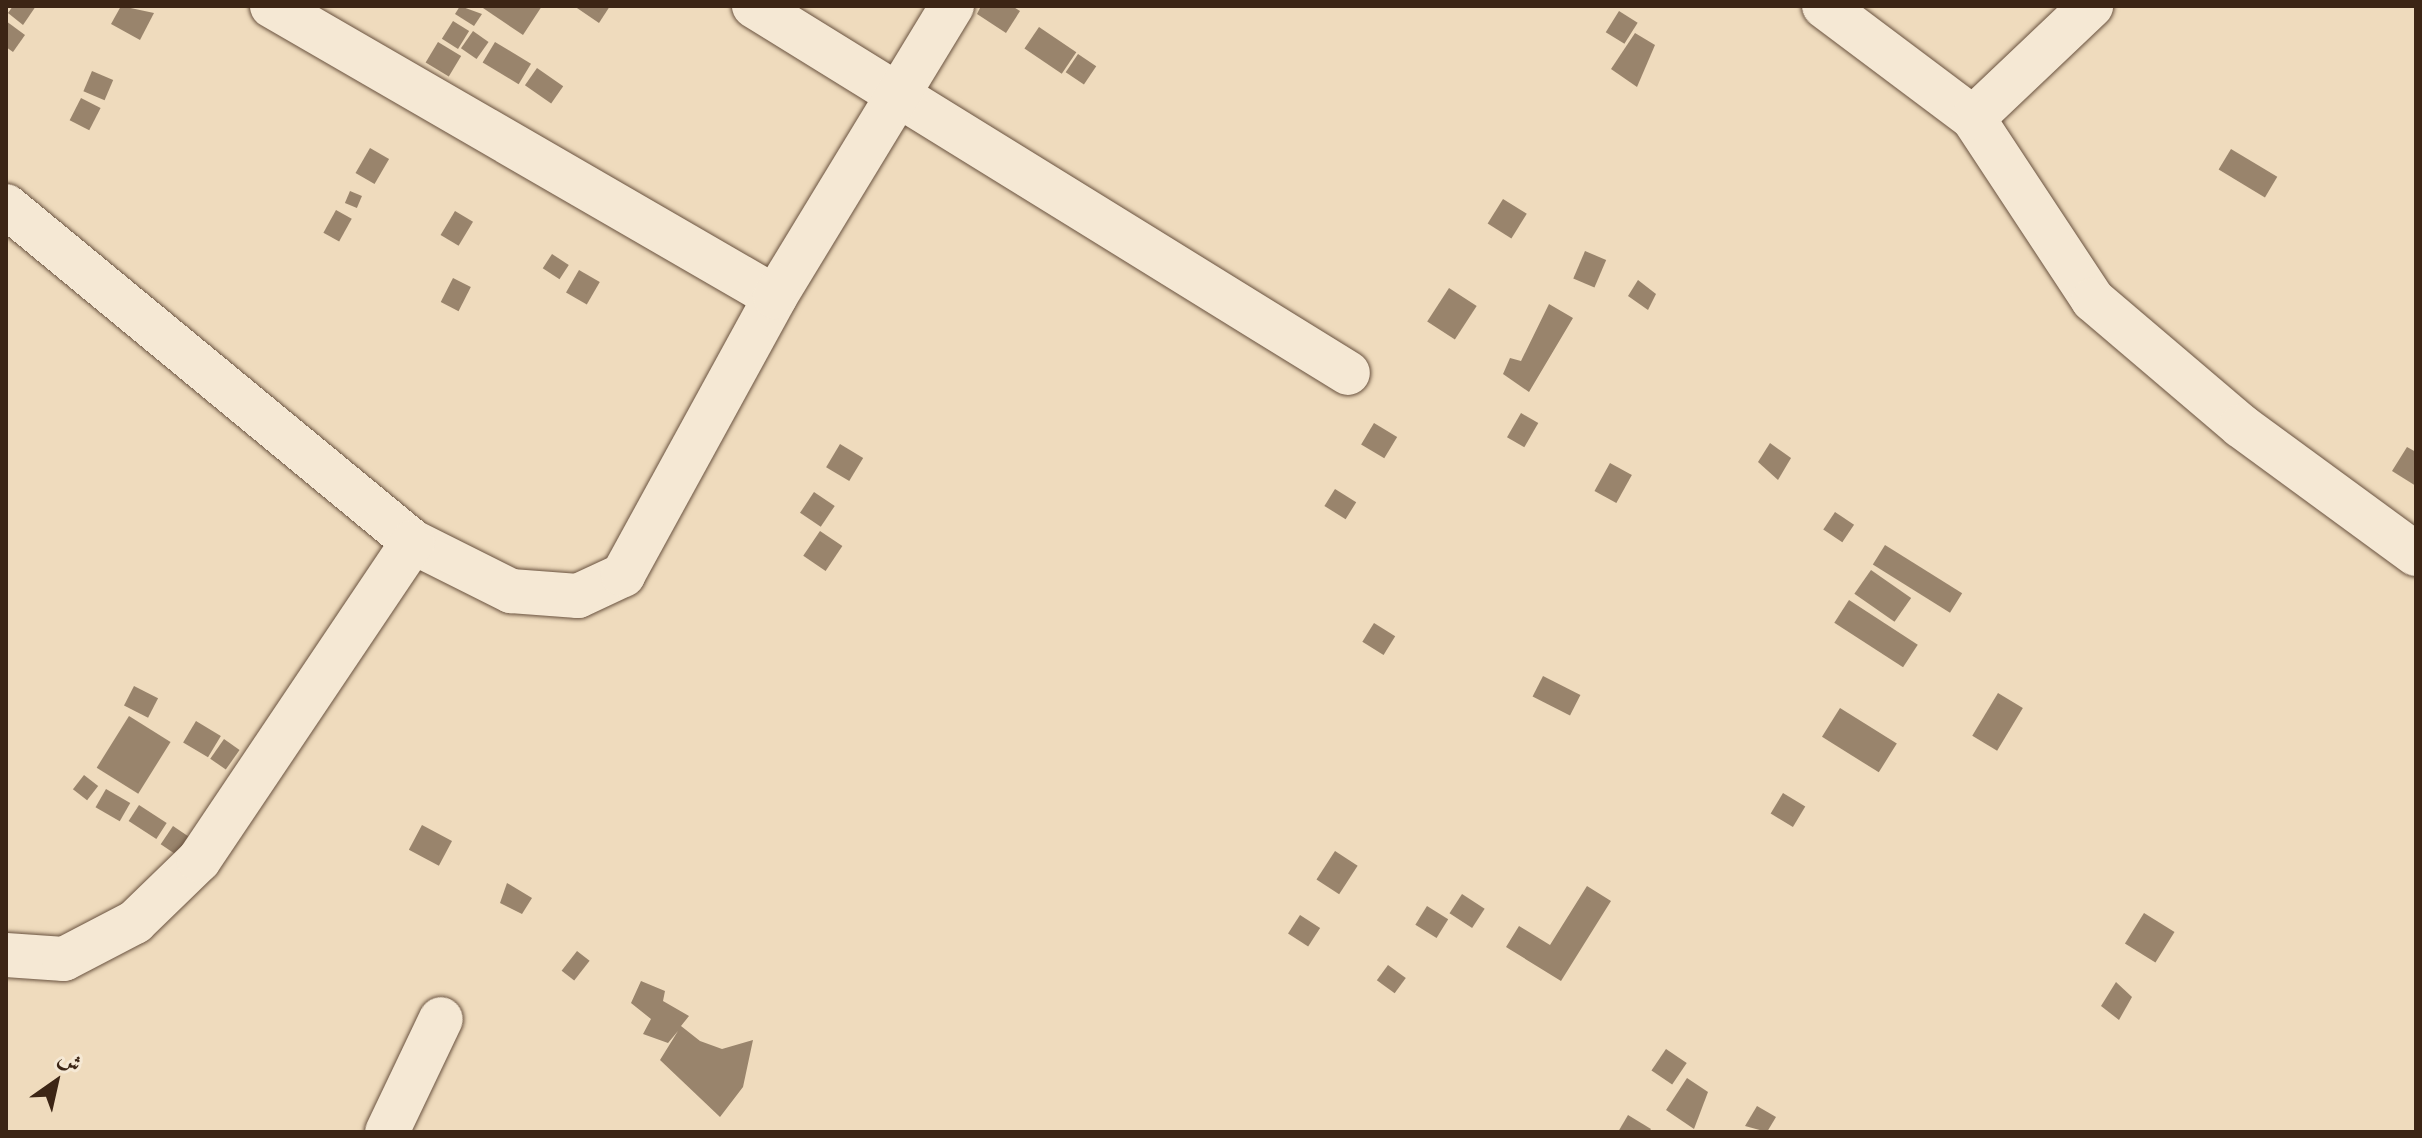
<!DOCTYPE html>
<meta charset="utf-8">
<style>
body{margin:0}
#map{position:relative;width:2422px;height:1138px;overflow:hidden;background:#efdbbd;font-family:"Libre Bodoni",Amiri,serif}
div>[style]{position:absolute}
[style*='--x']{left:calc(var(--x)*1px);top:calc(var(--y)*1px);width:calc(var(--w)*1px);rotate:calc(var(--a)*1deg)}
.building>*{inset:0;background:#99846c;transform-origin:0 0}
.roads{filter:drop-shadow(0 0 2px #69523f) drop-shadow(0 0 2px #69523f)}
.minor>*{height:44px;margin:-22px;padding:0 22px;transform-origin:22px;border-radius:22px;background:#f5e8d4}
span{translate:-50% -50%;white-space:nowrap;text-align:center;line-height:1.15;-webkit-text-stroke:8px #f5e8d4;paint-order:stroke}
.frame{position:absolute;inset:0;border:8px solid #3c2515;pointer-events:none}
.north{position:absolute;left:16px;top:1042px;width:80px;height:80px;-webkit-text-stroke:6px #f5e8d4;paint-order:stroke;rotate:34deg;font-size:22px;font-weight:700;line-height:32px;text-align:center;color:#3c2515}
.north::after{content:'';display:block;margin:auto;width:28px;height:36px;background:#3c2515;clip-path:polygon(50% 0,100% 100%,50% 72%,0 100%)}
</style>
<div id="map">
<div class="building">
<div style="clip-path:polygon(13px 6px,36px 6px,23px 25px,8px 13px)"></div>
<div style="clip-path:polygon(121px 6px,154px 13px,140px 40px,111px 24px)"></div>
<div style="clip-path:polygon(460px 6px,482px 14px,474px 26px,455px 14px)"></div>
<div style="clip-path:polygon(480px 6px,542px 6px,523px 35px)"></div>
<div style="clip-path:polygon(574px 6px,610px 6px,599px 23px)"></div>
<div style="clip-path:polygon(981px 6px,1012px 6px,1020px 11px,1006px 33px,977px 14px)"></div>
<div style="left:1619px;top:11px;width:22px;height:25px;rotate:32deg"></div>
<div style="clip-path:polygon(6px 21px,25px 35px,13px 52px,6px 47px)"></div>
<div style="left:453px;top:21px;width:19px;height:21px;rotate:32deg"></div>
<div style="left:1039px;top:27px;width:45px;height:26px;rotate:34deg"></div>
<div style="left:473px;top:31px;width:19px;height:21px;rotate:35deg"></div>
<div style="clip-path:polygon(1635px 33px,1655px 45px,1637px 87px,1611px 69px)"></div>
<div style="left:438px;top:42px;width:27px;height:24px;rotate:31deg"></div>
<div style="left:495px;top:42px;width:42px;height:24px;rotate:31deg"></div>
<div style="left:1078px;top:54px;width:22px;height:22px;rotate:34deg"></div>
<div style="left:537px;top:68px;width:32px;height:21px;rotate:35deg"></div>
<div style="left:92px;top:71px;width:23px;height:22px;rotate:23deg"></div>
<div style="left:81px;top:98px;width:22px;height:25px;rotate:27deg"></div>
<div style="left:370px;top:148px;width:22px;height:29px;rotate:30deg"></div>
<div style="left:2231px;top:149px;width:54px;height:24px;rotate:31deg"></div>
<div style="left:350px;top:191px;width:13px;height:13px;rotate:23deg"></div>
<div style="left:1503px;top:199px;width:28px;height:29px;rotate:32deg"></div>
<div style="left:336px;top:210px;width:18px;height:26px;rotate:29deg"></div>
<div style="left:455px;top:211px;width:21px;height:28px;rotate:31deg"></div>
<div style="left:1585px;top:251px;width:23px;height:30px;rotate:23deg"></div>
<div style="left:552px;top:254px;width:20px;height:17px;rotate:33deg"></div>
<div style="left:579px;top:270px;width:24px;height:26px;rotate:30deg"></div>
<div style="left:453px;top:278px;width:20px;height:27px;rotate:27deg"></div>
<div style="clip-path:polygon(1638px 280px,1656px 294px,1648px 310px,1628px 296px)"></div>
<div style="left:1449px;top:288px;width:33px;height:40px;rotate:33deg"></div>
<div style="clip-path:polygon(1549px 304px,1573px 318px,1529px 392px,1503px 374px,1510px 358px,1521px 361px)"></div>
<div style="left:1521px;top:413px;width:20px;height:28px;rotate:30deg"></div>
<div style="left:1374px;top:423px;width:27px;height:25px;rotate:31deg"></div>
<div style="clip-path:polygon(1770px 443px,1791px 458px,1778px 480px,1758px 462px)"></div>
<div style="left:840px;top:444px;width:27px;height:27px;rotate:31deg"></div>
<div style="clip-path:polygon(2407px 447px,2416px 452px,2416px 486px,2392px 471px)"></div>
<div style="left:1610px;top:463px;width:25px;height:32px;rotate:29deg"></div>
<div style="left:1335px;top:489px;width:25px;height:20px;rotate:32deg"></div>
<div style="left:814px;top:492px;width:25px;height:25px;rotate:34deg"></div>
<div style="left:1835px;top:512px;width:23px;height:21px;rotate:34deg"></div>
<div style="left:820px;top:531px;width:27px;height:30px;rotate:34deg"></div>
<div style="left:1885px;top:545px;width:91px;height:23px;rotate:32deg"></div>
<div style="left:1871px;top:570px;width:49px;height:29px;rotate:35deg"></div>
<div style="left:1849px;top:600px;width:82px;height:27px;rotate:33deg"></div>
<div style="left:1374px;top:623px;width:25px;height:22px;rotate:32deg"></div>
<div style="left:1543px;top:676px;width:42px;height:23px;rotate:27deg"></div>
<div style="left:134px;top:686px;width:27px;height:22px;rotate:27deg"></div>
<div style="left:1998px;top:693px;width:29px;height:50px;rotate:31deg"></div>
<div style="left:1840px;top:708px;width:67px;height:34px;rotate:32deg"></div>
<div style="left:129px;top:716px;width:49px;height:61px;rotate:32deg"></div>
<div style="left:196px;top:721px;width:29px;height:25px;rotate:31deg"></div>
<div style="left:224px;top:739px;width:19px;height:24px;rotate:35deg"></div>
<div style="left:84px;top:775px;width:18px;height:18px;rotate:38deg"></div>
<div style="left:106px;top:789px;width:28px;height:21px;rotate:30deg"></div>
<div style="left:1783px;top:793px;width:26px;height:24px;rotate:31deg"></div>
<div style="left:139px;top:805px;width:33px;height:19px;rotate:33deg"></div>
<div style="left:422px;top:825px;width:34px;height:28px;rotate:28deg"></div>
<div style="left:173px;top:826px;width:25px;height:22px;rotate:34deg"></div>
<div style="left:1335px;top:851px;width:27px;height:34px;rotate:33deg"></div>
<div style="clip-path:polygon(507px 883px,532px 898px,522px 914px,500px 903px)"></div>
<div style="clip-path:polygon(1587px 886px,1611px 901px,1561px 981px,1506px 947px,1519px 926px,1550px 945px)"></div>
<div style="left:1462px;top:894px;width:27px;height:23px;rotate:33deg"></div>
<div style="left:1427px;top:906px;width:25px;height:22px;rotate:32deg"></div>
<div style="left:2144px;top:913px;width:36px;height:36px;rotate:32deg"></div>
<div style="left:1300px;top:915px;width:24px;height:22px;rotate:33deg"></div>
<div style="left:577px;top:951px;width:16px;height:25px;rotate:38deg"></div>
<div style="left:1388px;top:965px;width:22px;height:19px;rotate:36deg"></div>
<div style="clip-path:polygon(641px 981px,665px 991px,663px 1001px,689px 1016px,681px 1026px,700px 1041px,722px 1049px,753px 1040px,743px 1087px,720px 1117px,660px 1060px,678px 1031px,668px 1043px,643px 1034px,651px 1019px,631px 1003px)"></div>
<div style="clip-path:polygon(2116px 982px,2132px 997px,2119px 1020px,2101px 1006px)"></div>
<div style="left:1666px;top:1049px;width:25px;height:26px;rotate:34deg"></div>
<div style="clip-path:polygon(1687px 1078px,1708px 1092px,1694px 1129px,1666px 1110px)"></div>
<div style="clip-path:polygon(1757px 1106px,1776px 1117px,1767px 1132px,1745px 1126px)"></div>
<div style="clip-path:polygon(1628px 1115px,1651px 1129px,1649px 1132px,1618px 1132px)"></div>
</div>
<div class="roads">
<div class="minor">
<div style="--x:272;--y:6;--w:581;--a:30.05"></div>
<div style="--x:754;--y:6;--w:698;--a:31.71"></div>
<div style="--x:1824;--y:6;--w:186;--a:36.9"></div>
<div style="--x:1973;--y:118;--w:218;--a:56.6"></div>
<div style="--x:2093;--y:300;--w:194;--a:40.4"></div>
<div style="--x:2241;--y:426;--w:217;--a:36.2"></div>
<div style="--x:1973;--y:118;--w:163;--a:-43.5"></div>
<div style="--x:6;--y:206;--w:528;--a:39.54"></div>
<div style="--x:413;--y:542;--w:110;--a:26.6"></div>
<div style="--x:511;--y:591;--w:67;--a:4.3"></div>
<div style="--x:578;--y:596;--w:50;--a:-25"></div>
<div style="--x:623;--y:575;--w:317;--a:-61.3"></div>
<div style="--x:775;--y:297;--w:341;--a:-58.7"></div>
<div style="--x:6;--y:955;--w:58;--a:3.9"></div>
<div style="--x:64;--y:959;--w:80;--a:-27.5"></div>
<div style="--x:135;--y:922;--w:89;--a:-44.1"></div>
<div style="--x:199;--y:860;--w:383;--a:-56.1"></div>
<div style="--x:387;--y:1132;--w:125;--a:-64.5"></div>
</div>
</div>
<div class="frame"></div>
<div class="north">ش</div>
</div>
